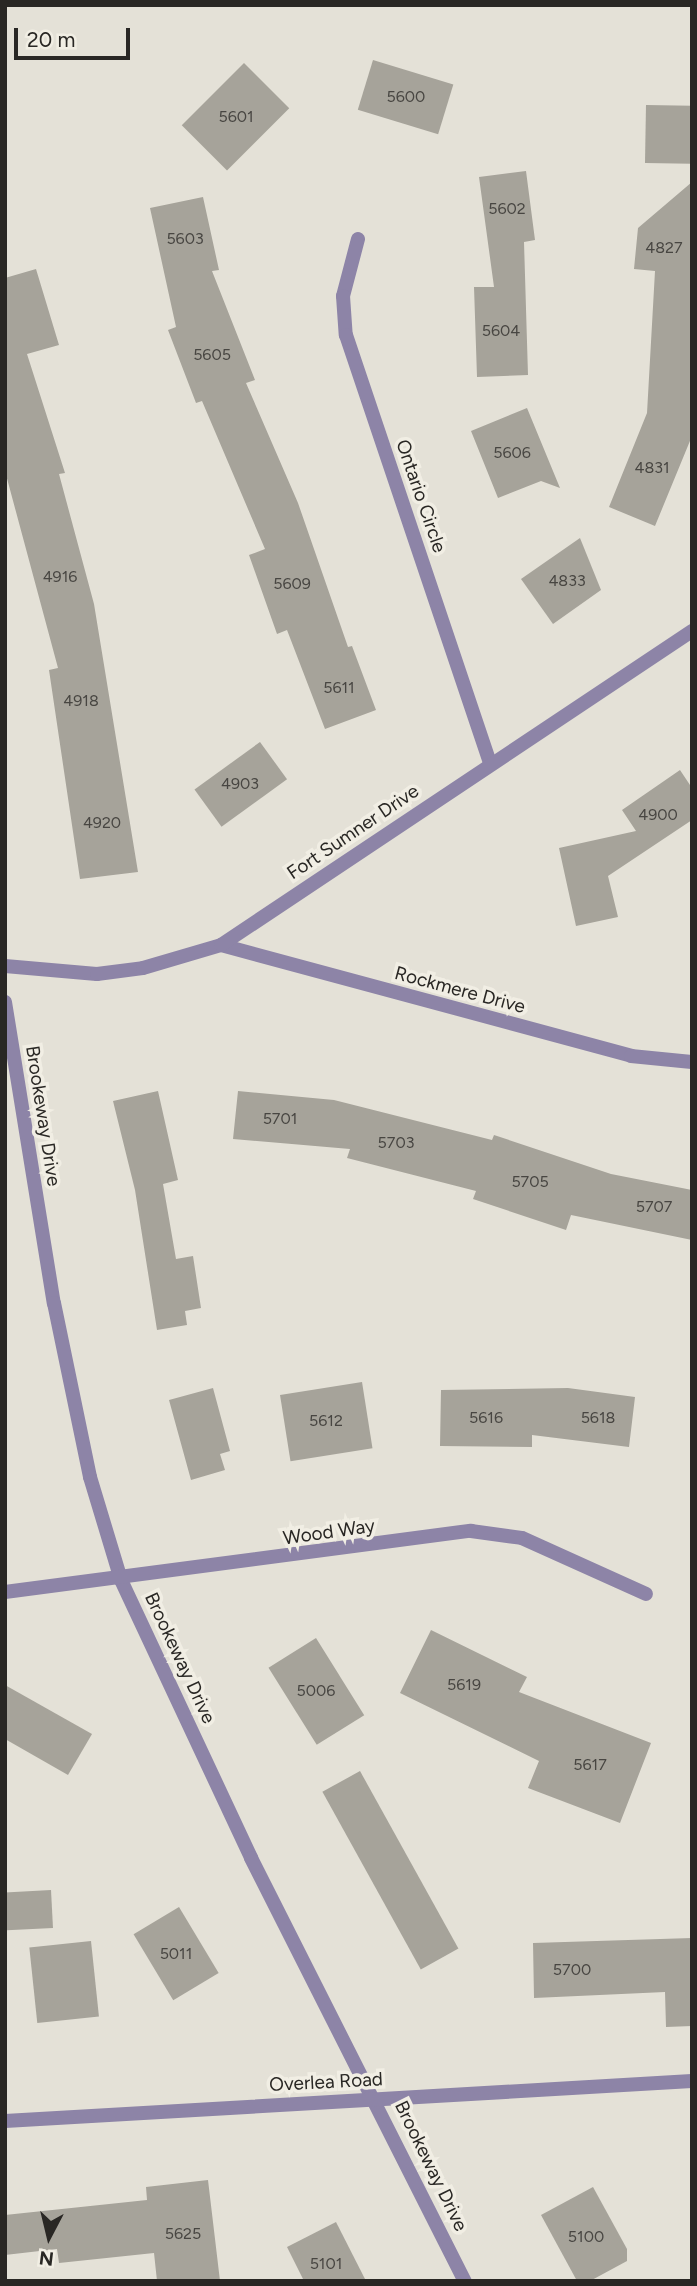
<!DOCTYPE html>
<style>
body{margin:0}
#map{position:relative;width:697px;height:2286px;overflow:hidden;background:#e4e1d7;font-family:Figtree,sans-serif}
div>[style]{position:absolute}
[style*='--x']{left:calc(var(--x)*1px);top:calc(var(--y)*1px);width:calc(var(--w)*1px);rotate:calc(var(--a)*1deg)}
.building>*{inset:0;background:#a6a39a;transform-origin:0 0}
.street>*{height:14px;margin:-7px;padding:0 7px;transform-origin:7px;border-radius:7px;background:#8d84a7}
span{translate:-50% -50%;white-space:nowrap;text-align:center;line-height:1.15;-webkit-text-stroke:7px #f1eee4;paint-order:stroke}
.number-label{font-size:16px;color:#484642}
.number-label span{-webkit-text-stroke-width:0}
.street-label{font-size:19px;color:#292724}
.frame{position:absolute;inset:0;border:7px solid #292724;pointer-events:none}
.north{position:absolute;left:14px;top:2202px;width:70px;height:70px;-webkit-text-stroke:5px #f1eee4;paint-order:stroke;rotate:187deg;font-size:19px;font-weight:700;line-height:28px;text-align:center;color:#292724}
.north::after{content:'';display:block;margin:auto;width:24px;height:32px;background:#292724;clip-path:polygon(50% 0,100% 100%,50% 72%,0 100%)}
.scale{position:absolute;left:14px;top:28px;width:116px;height:32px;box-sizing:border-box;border:4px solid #292724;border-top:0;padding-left:9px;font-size:21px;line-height:24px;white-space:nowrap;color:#292724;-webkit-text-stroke:5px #f1eee4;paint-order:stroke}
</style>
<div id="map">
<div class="building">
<div style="left:373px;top:60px;width:84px;height:52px;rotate:17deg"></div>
<div style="left:244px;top:63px;width:64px;height:88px;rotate:45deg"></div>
<div style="left:646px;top:105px;width:46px;height:58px;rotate:1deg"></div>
<div style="clip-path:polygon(526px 171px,535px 240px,524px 242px,528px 375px,477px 377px,474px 287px,494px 287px,479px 177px)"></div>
<div style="clip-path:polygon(692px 182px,692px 436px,655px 526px,609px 507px,647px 413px,655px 271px,634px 269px,638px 228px)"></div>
<div style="clip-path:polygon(203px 197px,219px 270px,212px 271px,255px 380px,246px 383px,298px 503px,348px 647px,352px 646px,376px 710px,325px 729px,287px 630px,277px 634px,249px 555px,265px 549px,202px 401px,196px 403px,168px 330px,176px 327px,150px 208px)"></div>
<div style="clip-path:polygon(36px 269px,59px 345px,27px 354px,65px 473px,59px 474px,94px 604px,138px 872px,80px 879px,49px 670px,58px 668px,5px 471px,5px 278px)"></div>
<div style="clip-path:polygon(527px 408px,560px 488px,541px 481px,498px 498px,471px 431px)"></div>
<div style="clip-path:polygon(580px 538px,601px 590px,553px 624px,521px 579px)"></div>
<div style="left:260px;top:742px;width:46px;height:81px;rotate:54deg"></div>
<div style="clip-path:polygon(680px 770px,692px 788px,692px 820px,608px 876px,618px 917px,576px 926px,559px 848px,636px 831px,622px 810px)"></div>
<div style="clip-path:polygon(158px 1091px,178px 1180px,163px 1184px,176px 1259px,193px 1256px,201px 1308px,185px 1311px,187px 1325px,157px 1330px,135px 1190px,113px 1101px)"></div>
<div style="clip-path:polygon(238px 1091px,334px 1100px,492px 1140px,494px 1135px,611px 1174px,692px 1190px,692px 1240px,571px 1215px,566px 1230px,473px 1199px,476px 1191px,347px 1158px,350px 1149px,233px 1139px)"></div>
<div style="left:362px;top:1382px;width:67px;height:83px;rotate:81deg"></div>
<div style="clip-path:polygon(213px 1388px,230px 1451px,220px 1454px,225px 1470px,191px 1480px,169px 1400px)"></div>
<div style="clip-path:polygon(568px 1388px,635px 1397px,629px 1447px,532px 1435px,532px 1447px,440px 1446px,441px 1390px)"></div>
<div style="clip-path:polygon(431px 1630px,527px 1677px,519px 1692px,651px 1743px,620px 1823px,528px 1788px,539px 1761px,400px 1693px)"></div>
<div style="left:316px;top:1638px;width:91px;height:56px;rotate:58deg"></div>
<div style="clip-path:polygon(5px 1685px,92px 1734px,68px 1775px,5px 1739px)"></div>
<div style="left:360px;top:1771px;width:203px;height:43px;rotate:61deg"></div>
<div style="left:51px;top:1890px;width:38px;height:46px;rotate:87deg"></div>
<div style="left:179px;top:1907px;width:77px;height:53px;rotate:59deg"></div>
<div style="clip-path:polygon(692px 1938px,692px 2026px,666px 2027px,665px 1992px,534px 1998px,533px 1943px)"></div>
<div style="left:91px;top:1941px;width:76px;height:62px;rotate:84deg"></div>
<div style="clip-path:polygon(208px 2180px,220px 2281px,157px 2281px,154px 2253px,59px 2263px,57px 2249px,5px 2255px,5px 2215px,147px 2200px,146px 2187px)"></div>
<div style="clip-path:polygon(593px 2187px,627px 2249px,627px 2261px,590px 2281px,577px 2281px,541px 2215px)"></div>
<div style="clip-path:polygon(336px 2222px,366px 2281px,304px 2281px,287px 2247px)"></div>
</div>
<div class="street">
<div style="--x:358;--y:239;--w:59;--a:104.7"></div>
<div style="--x:343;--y:296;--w:39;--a:86"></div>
<div style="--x:346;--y:335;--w:451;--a:71.4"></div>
<div style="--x:221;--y:945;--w:425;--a:15.1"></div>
<div style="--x:631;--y:1056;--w:61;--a:5.6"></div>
<div style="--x:5;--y:966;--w:92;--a:5"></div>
<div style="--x:97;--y:974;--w:46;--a:-7.4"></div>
<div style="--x:143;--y:968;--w:81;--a:-16.4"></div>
<div style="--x:221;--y:945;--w:566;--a:-33.69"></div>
<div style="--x:5;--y:1002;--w:305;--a:80.8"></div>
<div style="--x:54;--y:1303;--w:178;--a:78.3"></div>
<div style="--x:90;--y:1477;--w:108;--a:73.2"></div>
<div style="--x:121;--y:1580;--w:307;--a:64.9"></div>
<div style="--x:251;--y:1858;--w:474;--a:63.2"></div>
<div style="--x:5;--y:1592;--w:470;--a:-7.5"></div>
<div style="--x:471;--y:1531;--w:51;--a:7.8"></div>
<div style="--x:522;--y:1538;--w:136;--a:24.3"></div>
<div style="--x:5;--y:2121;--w:688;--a:-3.33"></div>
</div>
<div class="number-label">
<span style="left:406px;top:97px">5600</span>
<span style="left:236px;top:117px">5601</span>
<span style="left:507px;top:209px">5602</span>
<span style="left:185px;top:239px">5603</span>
<span style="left:664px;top:248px">4827</span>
<span style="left:501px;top:331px">5604</span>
<span style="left:212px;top:355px">5605</span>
<span style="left:512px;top:453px">5606</span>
<span style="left:652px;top:468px">4831</span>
<span style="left:60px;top:577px">4916</span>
<span style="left:567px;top:581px">4833</span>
<span style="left:292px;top:584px">5609</span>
<span style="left:339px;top:688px">5611</span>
<span style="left:81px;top:701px">4918</span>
<span style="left:240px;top:784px">4903</span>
<span style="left:658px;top:815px">4900</span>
<span style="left:102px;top:823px">4920</span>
<span style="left:280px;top:1119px">5701</span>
<span style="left:396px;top:1143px">5703</span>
<span style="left:530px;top:1182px">5705</span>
<span style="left:654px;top:1207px">5707</span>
<span style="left:486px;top:1418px">5616</span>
<span style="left:598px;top:1418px">5618</span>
<span style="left:326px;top:1421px">5612</span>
<span style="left:464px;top:1685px">5619</span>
<span style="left:316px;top:1691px">5006</span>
<span style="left:590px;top:1765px">5617</span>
<span style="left:176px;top:1954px">5011</span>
<span style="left:572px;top:1970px">5700</span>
<span style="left:183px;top:2234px">5625</span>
<span style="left:586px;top:2237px">5100</span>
<span style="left:326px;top:2264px">5101</span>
</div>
<div class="street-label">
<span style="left:421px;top:496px;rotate:71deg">Ontario Circle</span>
<span style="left:353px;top:832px;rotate:-34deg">Fort Sumner Drive</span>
<span style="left:460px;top:990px;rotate:15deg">Rockmere Drive</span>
<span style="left:43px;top:1116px;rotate:81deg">Brookeway Drive</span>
<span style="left:329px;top:1532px;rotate:-8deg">Wood Way</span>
<span style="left:180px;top:1658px;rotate:65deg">Brookeway Drive</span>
<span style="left:326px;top:2082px;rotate:-3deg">Overlea Road</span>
<span style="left:431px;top:2166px;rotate:64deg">Brookeway Drive</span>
</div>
<div class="frame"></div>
<div class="north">N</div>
<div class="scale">20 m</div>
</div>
